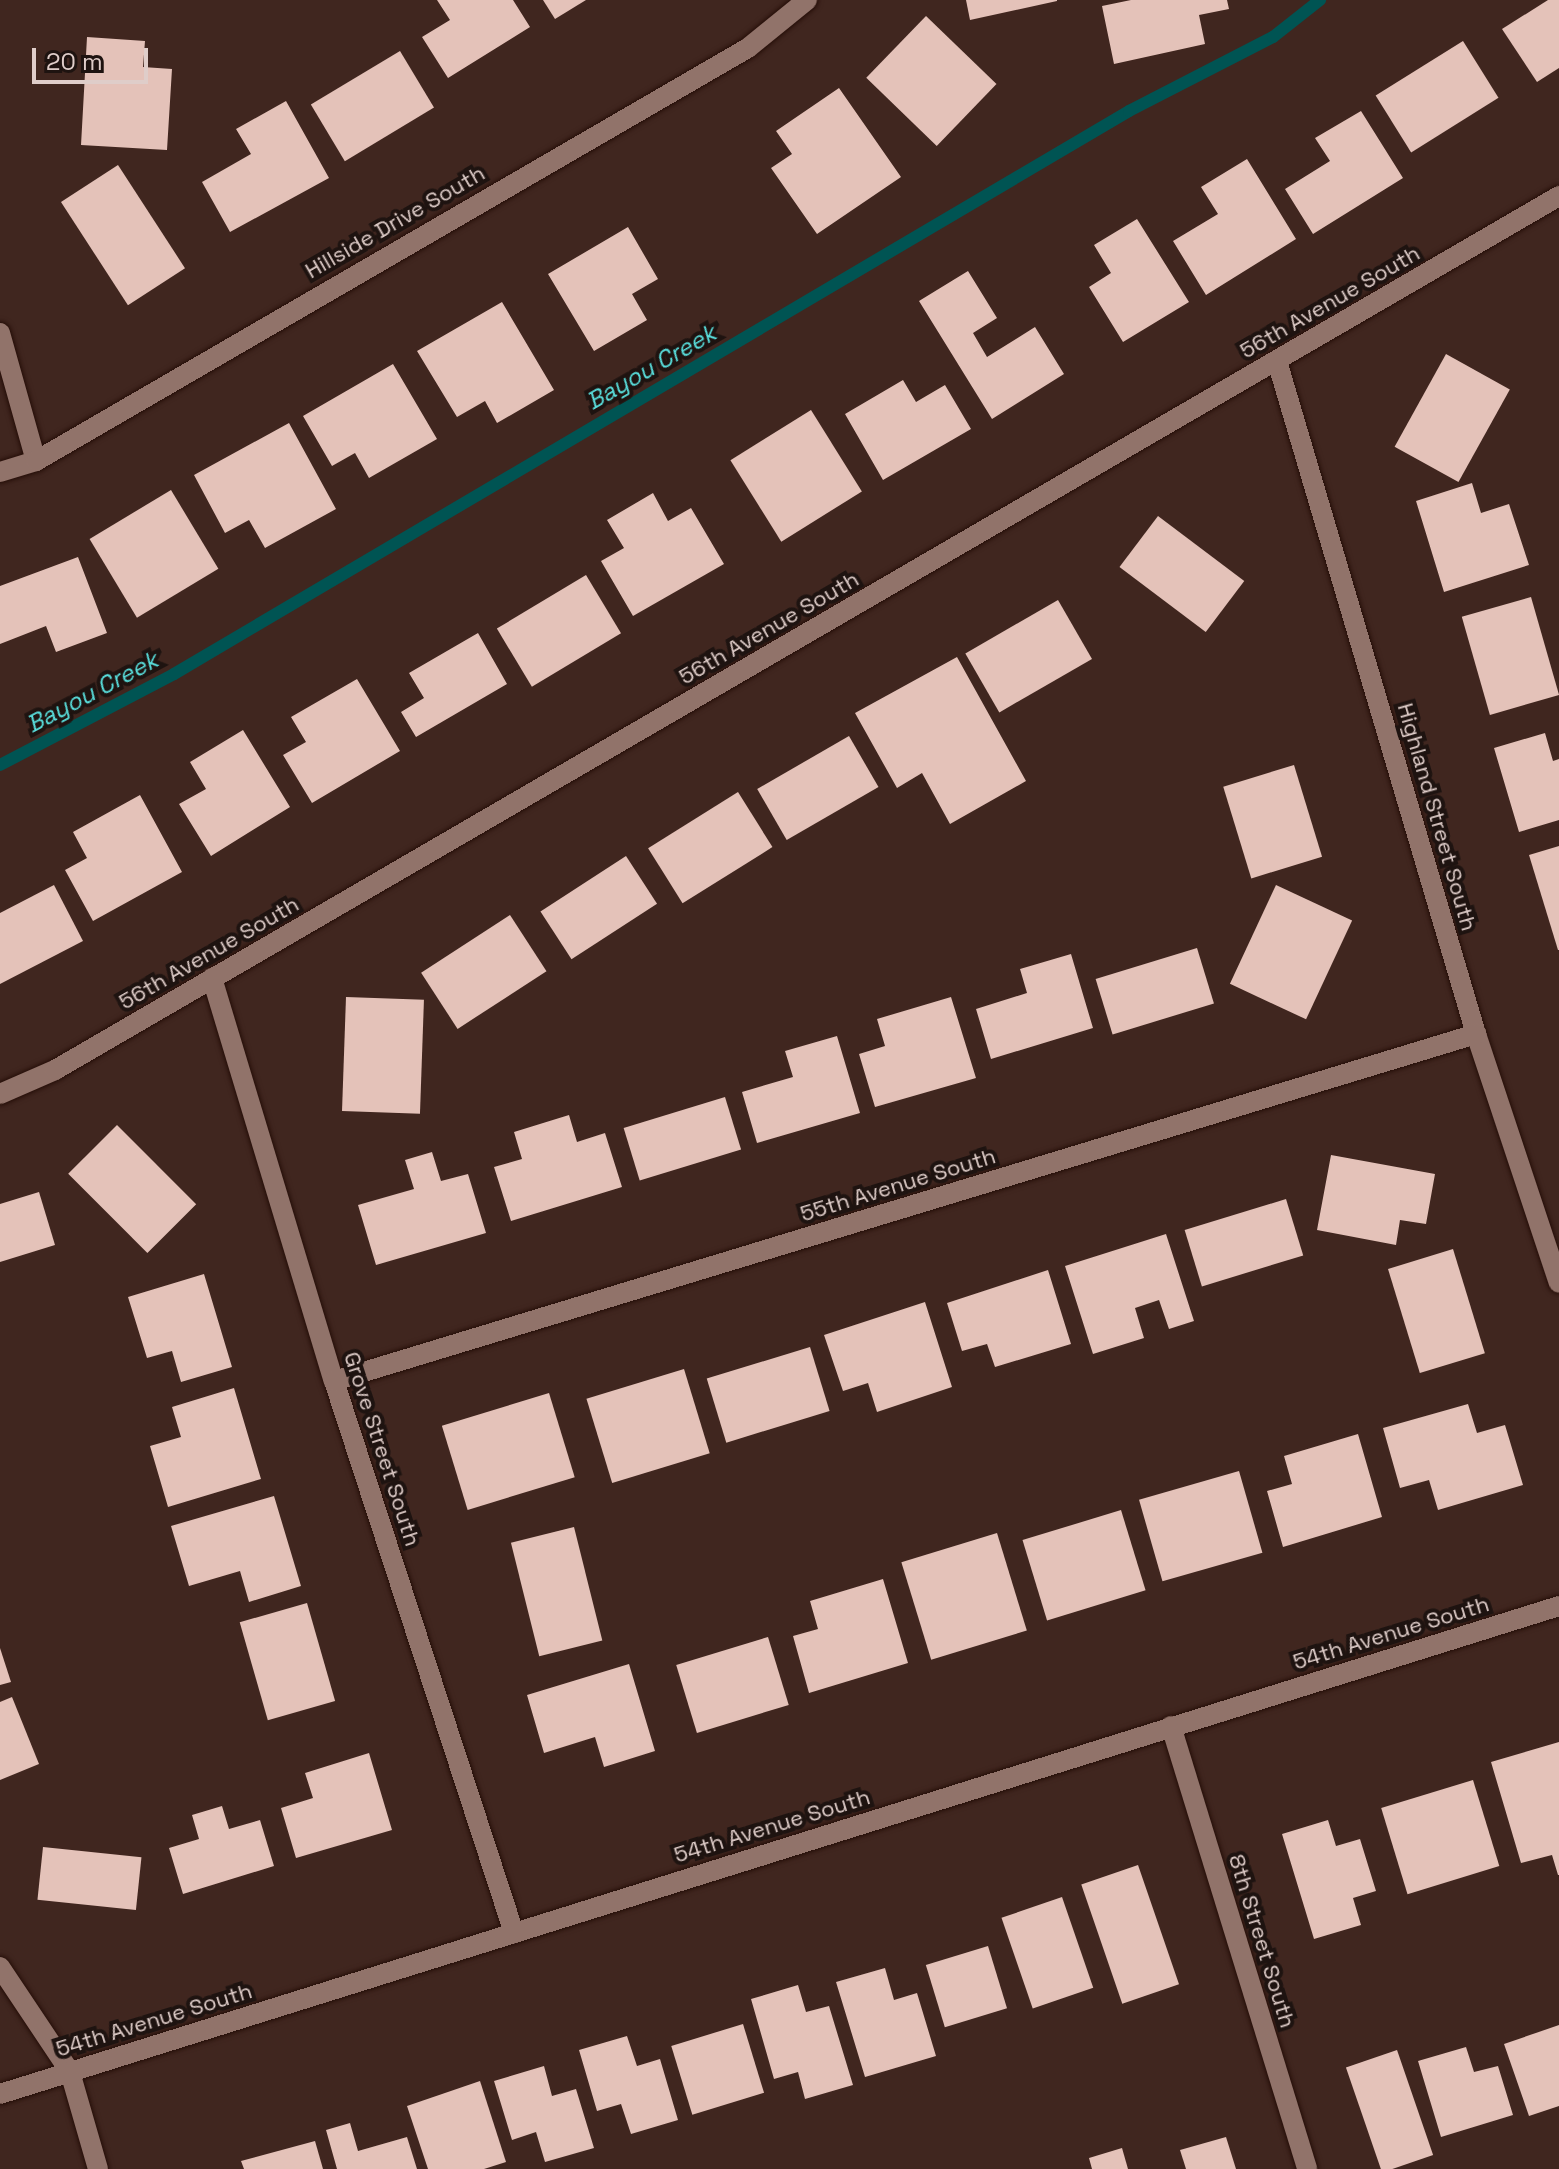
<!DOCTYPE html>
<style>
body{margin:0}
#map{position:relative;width:1559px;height:2169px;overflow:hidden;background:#40261f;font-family:"Space Grotesk",sans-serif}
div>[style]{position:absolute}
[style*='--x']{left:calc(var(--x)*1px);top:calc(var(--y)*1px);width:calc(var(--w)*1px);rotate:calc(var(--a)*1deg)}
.stream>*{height:12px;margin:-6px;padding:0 6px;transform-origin:6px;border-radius:6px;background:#005453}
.building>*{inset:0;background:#e4c2b9;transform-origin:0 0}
.roads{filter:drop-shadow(0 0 2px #250e08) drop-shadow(0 0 2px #250e08)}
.minor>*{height:20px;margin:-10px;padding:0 10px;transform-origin:10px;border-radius:10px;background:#91736a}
.tertiary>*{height:20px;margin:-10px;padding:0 10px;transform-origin:10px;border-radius:10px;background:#91736a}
span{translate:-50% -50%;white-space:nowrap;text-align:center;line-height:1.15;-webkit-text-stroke:8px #1e1310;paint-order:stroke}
.street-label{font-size:22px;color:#dfcdc9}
.water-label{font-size:24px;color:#5ae1df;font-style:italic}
.scale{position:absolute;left:32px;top:48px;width:116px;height:36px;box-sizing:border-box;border:4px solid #dfcdc9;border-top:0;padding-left:10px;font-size:24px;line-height:28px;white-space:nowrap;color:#dfcdc9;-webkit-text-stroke:6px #1e1310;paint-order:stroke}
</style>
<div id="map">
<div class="stream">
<div style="--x:0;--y:765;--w:196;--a:-27.6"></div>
<div style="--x:174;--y:674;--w:1109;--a:-30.52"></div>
<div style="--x:1129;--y:111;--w:162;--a:-27.2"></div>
<div style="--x:1273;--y:37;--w:60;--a:-38.2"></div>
</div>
<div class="building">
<div style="clip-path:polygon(437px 0,513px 0,530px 27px,448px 78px,422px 37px,450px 20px)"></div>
<div style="clip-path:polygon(543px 0,586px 0,555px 19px)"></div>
<div style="clip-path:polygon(966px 0,1057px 0,1057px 1px,970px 20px)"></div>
<div style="clip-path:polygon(1131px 0,1227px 0,1229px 9px,1199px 15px,1205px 44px,1114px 64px,1102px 6px)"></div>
<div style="clip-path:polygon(1548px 0,1559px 0,1559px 68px,1537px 82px,1502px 29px)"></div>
<div style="left:926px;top:16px;width:98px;height:86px;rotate:44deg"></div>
<div style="clip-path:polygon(87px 37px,145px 41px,143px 67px,172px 69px,167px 150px,81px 145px)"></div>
<div style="left:1463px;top:41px;width:67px;height:103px;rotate:58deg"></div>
<div style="left:400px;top:51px;width:66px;height:104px;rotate:59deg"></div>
<div style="clip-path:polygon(839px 88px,901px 177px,817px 234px,771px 168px,792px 154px,776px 131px)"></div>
<div style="clip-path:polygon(286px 101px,329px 178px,230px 232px,202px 182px,251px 154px,236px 129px)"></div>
<div style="clip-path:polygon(1361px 111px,1403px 178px,1313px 234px,1285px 189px,1330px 161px,1315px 138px)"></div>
<div style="clip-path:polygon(1247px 159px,1296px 239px,1206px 295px,1173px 241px,1218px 214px,1201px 187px)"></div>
<div style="left:118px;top:165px;width:123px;height:68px;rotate:57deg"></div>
<div style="clip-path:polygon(1137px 219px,1189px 302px,1123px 342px,1089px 287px,1111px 273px,1094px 245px)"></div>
<div style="clip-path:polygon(628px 227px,658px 279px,632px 294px,647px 320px,594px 351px,548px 274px)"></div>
<div style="clip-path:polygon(968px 271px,997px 318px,973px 333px,987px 357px,1035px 327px,1064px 374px,992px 419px,919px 301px)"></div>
<div style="clip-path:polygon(502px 302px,554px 390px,497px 423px,485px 401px,457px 417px,417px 351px)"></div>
<div style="left:1446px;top:354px;width:73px;height:106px;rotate:29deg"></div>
<div style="clip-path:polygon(393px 364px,437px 439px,369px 478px,355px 453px,332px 466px,303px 416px)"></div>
<div style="clip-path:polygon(903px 380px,916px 402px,945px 385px,971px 429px,883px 480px,845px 414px)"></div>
<div style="left:811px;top:410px;width:96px;height:95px;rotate:58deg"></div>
<div style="clip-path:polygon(289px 423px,336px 509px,265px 548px,249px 520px,225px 533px,194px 475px)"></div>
<div style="clip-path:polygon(1472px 483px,1481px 513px,1509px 504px,1529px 565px,1444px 592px,1416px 501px)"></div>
<div style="left:171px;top:490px;width:92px;height:95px;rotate:59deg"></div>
<div style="clip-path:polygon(653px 493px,668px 521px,691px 508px,724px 564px,633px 616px,601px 561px,624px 548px,607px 520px)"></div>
<div style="left:1158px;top:516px;width:108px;height:64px;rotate:37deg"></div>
<div style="clip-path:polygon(78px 557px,107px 633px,56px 652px,46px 626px,0 644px,0 586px)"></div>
<div style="left:586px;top:575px;width:68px;height:104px;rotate:59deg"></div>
<div style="left:1531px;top:597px;width:102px;height:72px;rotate:74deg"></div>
<div style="left:1058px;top:600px;width:68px;height:107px;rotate:60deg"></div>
<div style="clip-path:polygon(478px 633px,507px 684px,416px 737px,401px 712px,424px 698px,409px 673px)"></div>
<div style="clip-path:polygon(957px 657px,1026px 781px,950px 824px,922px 773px,897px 788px,855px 713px)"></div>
<div style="clip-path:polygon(357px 679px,400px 751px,312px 803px,283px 755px,306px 742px,291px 717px)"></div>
<div style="clip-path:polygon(243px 730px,290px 807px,211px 856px,179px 804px,206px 789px,190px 762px)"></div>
<div style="clip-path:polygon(1545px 733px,1553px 761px,1559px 759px,1559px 820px,1519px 832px,1494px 748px)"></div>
<div style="left:849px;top:736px;width:59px;height:106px;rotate:60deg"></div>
<div style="left:1294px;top:765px;width:96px;height:74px;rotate:73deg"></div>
<div style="left:738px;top:792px;width:65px;height:106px;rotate:58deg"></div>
<div style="clip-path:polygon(140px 795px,182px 872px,93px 921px,65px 870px,87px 858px,73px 832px)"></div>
<div style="clip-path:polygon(1559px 846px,1559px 950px,1558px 950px,1529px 855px)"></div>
<div style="left:626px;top:856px;width:57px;height:102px;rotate:57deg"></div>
<div style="clip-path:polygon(54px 885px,83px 941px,0 984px,0 913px)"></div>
<div style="left:1276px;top:885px;width:84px;height:109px;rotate:25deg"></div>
<div style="left:510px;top:915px;width:67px;height:106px;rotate:57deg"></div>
<div style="left:1197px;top:948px;width:58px;height:106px;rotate:73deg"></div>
<div style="clip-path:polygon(1071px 954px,1093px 1028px,991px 1059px,976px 1009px,1027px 993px,1020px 969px)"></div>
<div style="left:346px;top:997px;width:78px;height:114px;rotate:2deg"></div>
<div style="clip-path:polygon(951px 997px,976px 1078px,875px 1107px,859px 1054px,885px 1046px,877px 1019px)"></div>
<div style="clip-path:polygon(837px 1036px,860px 1113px,757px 1143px,742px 1092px,793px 1077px,785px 1051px)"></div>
<div style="left:725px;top:1097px;width:55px;height:106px;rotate:73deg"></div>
<div style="clip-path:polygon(569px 1115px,577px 1142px,605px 1133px,622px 1187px,511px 1221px,494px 1167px,522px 1159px,514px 1132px)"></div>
<div style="left:117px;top:1125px;width:112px;height:69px;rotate:45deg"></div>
<div style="clip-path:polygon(432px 1152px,441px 1181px,468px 1174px,486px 1233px,376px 1265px,358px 1205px,414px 1189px,405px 1160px)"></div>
<div style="clip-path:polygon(1331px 1155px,1435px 1174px,1426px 1224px,1400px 1220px,1396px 1245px,1317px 1230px)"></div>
<div style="clip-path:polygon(39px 1192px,55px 1245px,0 1262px,0 1204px)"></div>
<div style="left:1286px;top:1199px;width:59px;height:106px;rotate:73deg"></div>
<div style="clip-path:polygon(1166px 1234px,1194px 1321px,1169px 1329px,1159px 1300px,1135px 1308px,1144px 1338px,1093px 1354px,1065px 1266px)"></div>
<div style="left:1453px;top:1249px;width:109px;height:68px;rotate:73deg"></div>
<div style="clip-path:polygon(1048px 1270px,1071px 1344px,995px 1367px,987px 1344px,962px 1351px,947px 1303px)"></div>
<div style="clip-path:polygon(204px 1274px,232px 1367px,181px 1382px,172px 1351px,147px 1358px,128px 1297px)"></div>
<div style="clip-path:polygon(925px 1302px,952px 1387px,877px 1412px,868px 1383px,843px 1391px,824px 1335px)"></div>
<div style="left:810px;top:1347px;width:67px;height:108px;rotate:73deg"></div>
<div style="left:684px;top:1369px;width:88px;height:102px;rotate:73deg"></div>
<div style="clip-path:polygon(234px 1388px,261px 1479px,168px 1507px,150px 1446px,181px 1437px,172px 1407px)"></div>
<div style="left:549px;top:1393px;width:88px;height:112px;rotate:73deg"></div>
<div style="clip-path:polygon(1468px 1404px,1477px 1433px,1505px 1425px,1523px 1485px,1438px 1510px,1429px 1480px,1400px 1488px,1383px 1428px)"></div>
<div style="clip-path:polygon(1358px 1434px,1382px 1517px,1283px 1547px,1267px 1491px,1292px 1484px,1284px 1456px)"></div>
<div style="left:1239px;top:1471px;width:85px;height:104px;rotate:74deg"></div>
<div style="clip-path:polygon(274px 1496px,301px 1586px,249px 1602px,240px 1571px,189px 1586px,171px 1526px)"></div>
<div style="left:1121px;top:1510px;width:84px;height:103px;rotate:73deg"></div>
<div style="left:574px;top:1527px;width:117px;height:65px;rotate:76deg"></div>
<div style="left:997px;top:1533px;width:102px;height:100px;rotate:73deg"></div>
<div style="clip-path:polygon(883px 1579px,908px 1663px,809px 1693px,793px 1636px,818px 1629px,810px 1601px)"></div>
<div style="left:307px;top:1603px;width:102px;height:70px;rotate:74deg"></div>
<div style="left:768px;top:1637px;width:71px;height:96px;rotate:73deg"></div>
<div style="clip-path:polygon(0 1648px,11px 1682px,0 1685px)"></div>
<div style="clip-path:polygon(629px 1664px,655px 1751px,604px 1767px,595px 1737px,544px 1753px,527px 1695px)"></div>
<div style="clip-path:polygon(12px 1697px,39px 1764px,0 1780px,0 1702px)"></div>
<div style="clip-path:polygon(1559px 1742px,1559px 1875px,1558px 1875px,1552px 1855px,1521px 1863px,1491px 1762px)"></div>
<div style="clip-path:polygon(369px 1753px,392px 1830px,296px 1858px,281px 1808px,313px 1798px,305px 1773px)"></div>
<div style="left:1473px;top:1780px;width:90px;height:96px;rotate:73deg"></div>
<div style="clip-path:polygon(222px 1806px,229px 1829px,260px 1820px,274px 1866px,183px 1894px,169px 1848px,199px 1839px,192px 1815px)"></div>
<div style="clip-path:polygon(1328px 1820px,1336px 1846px,1360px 1839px,1376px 1891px,1353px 1898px,1361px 1925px,1314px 1939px,1282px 1834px)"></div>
<div style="left:43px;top:1847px;width:99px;height:53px;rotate:6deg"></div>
<div style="left:1138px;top:1865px;width:126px;height:60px;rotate:71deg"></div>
<div style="left:1062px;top:1897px;width:96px;height:64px;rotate:71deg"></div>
<div style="left:988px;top:1946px;width:65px;height:65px;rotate:73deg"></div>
<div style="clip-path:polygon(885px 1968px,894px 2000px,917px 1993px,936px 2056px,865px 2077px,836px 1982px)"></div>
<div style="clip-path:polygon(798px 1985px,806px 2012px,829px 2006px,853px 2085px,805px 2099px,798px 2072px,774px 2079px,751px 1999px)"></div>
<div style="left:743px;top:2024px;width:72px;height:75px;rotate:73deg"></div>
<div style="clip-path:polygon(1559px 2025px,1559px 2106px,1529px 2116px,1504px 2044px)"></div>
<div style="clip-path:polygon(627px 2036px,637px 2066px,660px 2059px,678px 2120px,631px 2134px,621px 2104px,597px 2111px,579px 2050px)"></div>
<div style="clip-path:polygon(1466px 2047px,1474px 2072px,1498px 2066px,1513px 2115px,1441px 2137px,1418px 2061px)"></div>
<div style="left:1397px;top:2050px;width:111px;height:54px;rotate:71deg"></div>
<div style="clip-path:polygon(544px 2066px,552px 2096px,576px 2089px,594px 2148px,545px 2162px,536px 2132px,512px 2140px,494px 2081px)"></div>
<div style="clip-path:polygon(480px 2081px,506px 2162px,484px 2169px,428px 2169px,407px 2106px)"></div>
<div style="clip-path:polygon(350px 2123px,358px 2151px,407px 2137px,417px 2169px,337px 2169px,326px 2130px)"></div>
<div style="clip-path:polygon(1226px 2137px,1236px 2169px,1186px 2169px,1180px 2150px)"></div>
<div style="clip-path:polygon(315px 2141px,323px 2169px,244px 2169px,241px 2161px)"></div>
<div style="clip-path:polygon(1122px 2148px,1128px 2169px,1092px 2169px,1089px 2158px)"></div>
</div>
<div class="roads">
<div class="minor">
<div style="--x:0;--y:333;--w:133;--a:74.3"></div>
<div style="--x:1277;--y:361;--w:702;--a:73.53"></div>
<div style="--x:1476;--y:1034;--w:262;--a:71.6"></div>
<div style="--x:0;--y:472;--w:38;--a:-17"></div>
<div style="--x:36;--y:461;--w:823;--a:-30.12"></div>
<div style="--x:748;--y:48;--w:76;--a:-39.1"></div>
<div style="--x:212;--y:978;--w:421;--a:73.2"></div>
<div style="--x:334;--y:1381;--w:581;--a:71.94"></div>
<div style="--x:0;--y:1094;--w:60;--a:-23.6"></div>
<div style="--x:55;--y:1070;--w:1740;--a:-30.16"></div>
<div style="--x:334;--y:1381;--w:1194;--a:-16.9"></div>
<div style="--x:1171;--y:1726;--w:463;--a:72.9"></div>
<div style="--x:0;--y:1967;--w:126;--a:56.3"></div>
<div style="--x:70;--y:2072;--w:101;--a:73.9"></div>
</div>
<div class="tertiary">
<div style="--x:0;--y:2094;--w:1634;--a:-17.38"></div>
</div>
</div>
<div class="street-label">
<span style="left:395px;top:222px;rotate:-30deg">Hillside Drive South</span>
<span style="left:1330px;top:302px;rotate:-30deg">56th Avenue South</span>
<span style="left:769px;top:628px;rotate:-30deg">56th Avenue South</span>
<span style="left:1437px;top:817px;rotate:74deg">Highland Street South</span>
<span style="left:209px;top:953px;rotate:-30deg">56th Avenue South</span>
<span style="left:898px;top:1185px;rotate:-17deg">55th Avenue South</span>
<span style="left:382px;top:1449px;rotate:72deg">Grove Street South</span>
<span style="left:1391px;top:1633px;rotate:-17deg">54th Avenue South</span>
<span style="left:772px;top:1826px;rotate:-17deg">54th Avenue South</span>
<span style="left:1262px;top:1941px;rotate:73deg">8th Street South</span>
<span style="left:154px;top:2020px;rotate:-17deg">54th Avenue South</span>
</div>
<div class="water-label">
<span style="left:651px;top:367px;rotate:-30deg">Bayou Creek</span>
<span style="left:92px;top:692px;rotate:-28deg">Bayou Creek</span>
</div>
<div class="scale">20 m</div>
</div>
